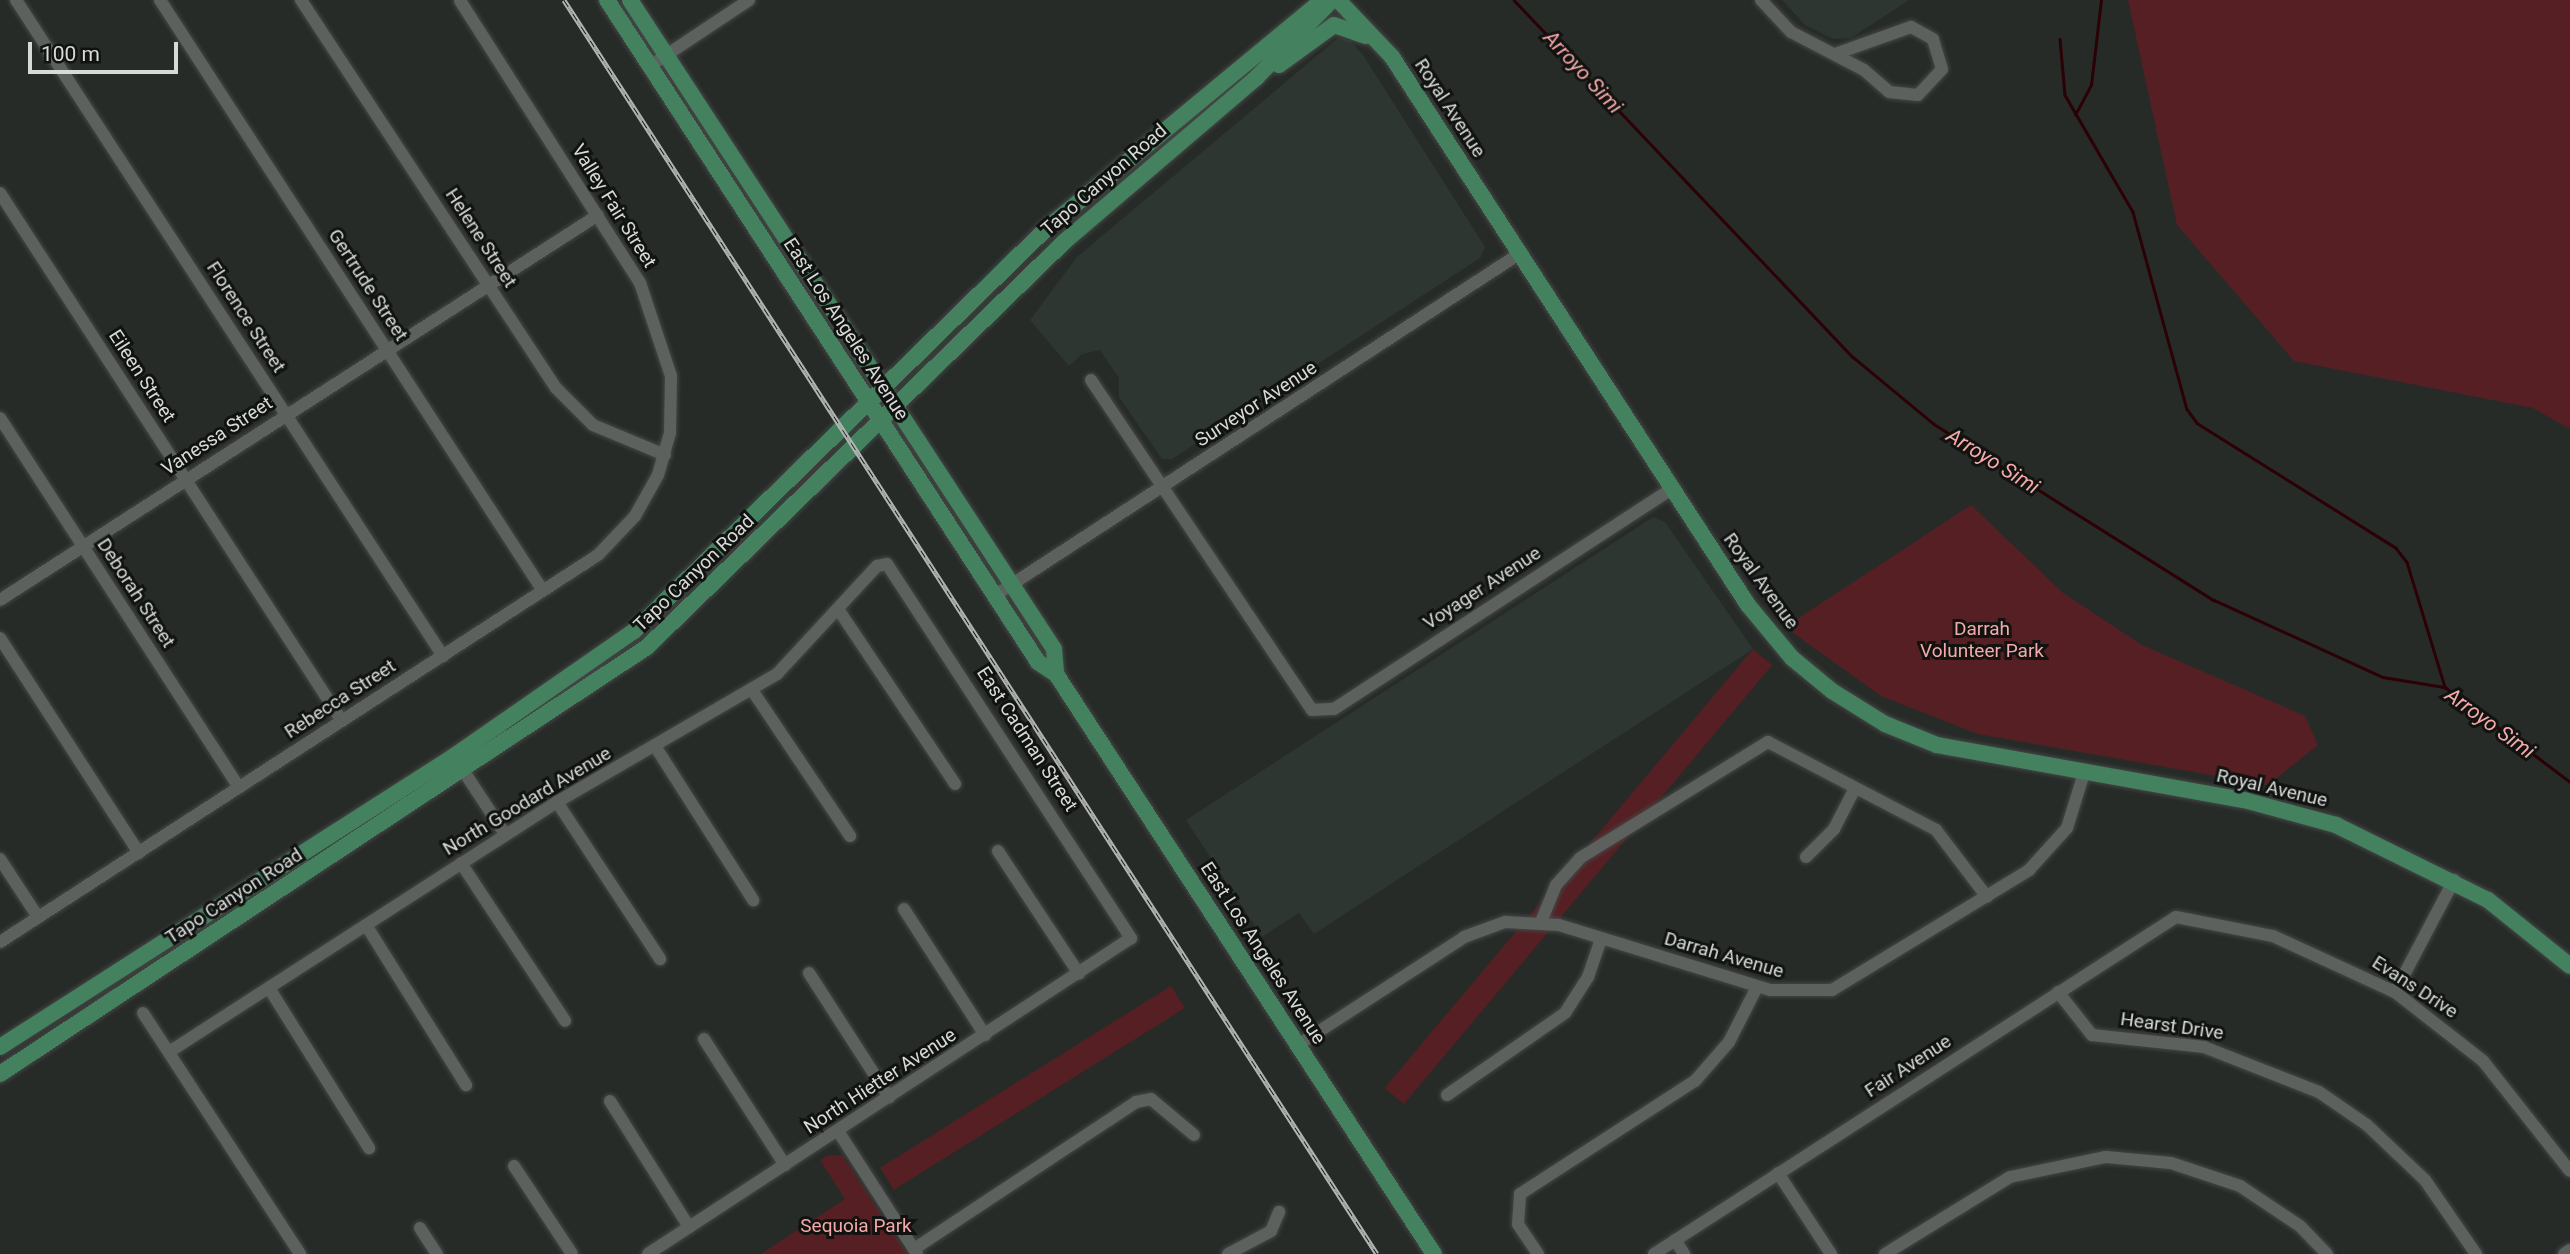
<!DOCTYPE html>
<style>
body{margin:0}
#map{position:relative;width:2570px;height:1254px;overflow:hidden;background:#272b28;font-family:Roboto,sans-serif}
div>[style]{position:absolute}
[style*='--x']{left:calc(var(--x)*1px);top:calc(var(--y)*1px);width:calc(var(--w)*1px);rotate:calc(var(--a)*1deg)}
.built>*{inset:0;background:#2d3630}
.green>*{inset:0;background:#561f23;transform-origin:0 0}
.stream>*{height:2.5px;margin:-1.25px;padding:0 1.25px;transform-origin:1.25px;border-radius:1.25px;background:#2b0106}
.roads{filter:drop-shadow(0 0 2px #444745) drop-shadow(0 0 2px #444745)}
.minor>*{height:12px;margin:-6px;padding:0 6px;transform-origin:6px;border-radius:6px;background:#5c615d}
.major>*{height:16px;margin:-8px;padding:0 8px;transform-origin:8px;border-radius:8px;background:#43815f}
.rail>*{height:5px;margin-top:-2.5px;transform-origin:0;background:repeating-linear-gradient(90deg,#111311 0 8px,#b2b5b3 0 16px);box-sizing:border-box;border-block:2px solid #b2b5b3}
span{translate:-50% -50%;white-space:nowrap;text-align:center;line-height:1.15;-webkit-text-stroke:6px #111311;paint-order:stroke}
.street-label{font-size:19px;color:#d7dad8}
.park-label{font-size:19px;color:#f4a8a9}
.water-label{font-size:21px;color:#f4a9aa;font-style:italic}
.scale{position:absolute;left:28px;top:42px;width:150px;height:32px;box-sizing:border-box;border:4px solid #d7dad8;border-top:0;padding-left:9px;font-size:21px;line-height:24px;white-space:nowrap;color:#d7dad8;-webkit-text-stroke:5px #111311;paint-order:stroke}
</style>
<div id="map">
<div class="built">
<div style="clip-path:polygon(1782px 0,1909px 0,1851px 38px,1833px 39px,1805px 25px)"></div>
<div style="clip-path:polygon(1338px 38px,1350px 40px,1363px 55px,1485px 247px,1480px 258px,1172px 459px,1162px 459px,1119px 397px,1119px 378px,1100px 350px,1082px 354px,1069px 366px,1030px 320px,1077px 257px)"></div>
<div style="clip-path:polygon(1653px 517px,1665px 522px,1753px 649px,1314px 934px,1299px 913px,1262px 937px,1186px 820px)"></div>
</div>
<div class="green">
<div style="clip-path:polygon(2128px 0,2570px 0,2570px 429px,2533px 408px,2294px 361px,2177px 225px)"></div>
<div style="clip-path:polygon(1971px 505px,2063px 593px,2142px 645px,2305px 716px,2318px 745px,2268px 785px,1978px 734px,1881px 696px,1785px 627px)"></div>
<div style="left:1753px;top:649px;width:25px;height:573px;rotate:40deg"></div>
<div style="left:1171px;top:986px;width:26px;height:343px;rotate:58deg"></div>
<div style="clip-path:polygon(829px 1155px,842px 1155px,907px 1254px,761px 1254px,845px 1199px,820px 1160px)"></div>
</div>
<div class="stream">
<div style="--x:1514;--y:0;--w:492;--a:46.5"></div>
<div style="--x:1853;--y:357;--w:105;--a:39.6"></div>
<div style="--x:1934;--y:424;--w:331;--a:32.2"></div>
<div style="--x:2214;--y:600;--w:186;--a:24.5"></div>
<div style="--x:2383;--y:677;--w:63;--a:9.2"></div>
<div style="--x:2445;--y:687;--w:157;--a:37.2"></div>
<div style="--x:2060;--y:39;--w:56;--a:84.9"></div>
<div style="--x:2065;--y:95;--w:135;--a:59.8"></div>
<div style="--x:2133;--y:212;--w:204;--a:74.7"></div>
<div style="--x:2187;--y:409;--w:17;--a:54"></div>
<div style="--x:2197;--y:423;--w:235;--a:32.1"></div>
<div style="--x:2396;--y:548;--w:18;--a:52"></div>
<div style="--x:2407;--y:562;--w:131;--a:73.1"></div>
<div style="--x:2075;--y:115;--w:34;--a:-62"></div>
<div style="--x:2091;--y:85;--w:86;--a:-83.3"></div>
</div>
<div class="roads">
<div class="minor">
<div style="--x:16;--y:0;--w:783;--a:56.94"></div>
<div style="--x:160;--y:0;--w:704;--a:57.05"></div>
<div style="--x:301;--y:0;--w:464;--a:56.7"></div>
<div style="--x:556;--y:388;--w:52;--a:45"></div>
<div style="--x:593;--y:425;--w:78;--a:22.6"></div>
<div style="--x:1761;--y:0;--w:44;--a:46.8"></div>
<div style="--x:1791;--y:32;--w:82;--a:27.5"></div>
<div style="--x:1864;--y:70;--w:33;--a:41"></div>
<div style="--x:1889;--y:92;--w:29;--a:6"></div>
<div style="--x:1918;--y:95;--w:35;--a:-47"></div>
<div style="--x:1942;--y:69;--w:31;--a:-107"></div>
<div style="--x:1933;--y:39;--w:25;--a:-151"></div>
<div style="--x:1911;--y:27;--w:81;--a:160.4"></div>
<div style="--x:650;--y:66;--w:119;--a:-33.7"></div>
<div style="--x:0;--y:193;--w:629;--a:57.07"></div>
<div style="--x:1091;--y:380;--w:397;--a:56.2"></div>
<div style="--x:1312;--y:710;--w:22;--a:-3"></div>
<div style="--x:1334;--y:709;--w:403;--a:-33.1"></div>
<div style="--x:0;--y:418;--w:440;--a:57.1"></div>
<div style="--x:994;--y:596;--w:627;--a:-33.08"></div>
<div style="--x:0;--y:600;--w:711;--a:-32.77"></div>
<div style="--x:840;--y:612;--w:207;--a:56.2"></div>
<div style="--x:0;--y:638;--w:256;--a:57.1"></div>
<div style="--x:752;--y:690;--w:176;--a:56.1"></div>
<div style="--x:655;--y:746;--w:183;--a:57.5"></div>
<div style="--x:457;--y:761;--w:87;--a:56.7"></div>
<div style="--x:557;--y:802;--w:188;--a:56.7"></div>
<div style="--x:998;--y:851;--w:147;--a:56.6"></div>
<div style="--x:1806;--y:857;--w:40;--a:-45"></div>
<div style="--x:1834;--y:829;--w:42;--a:-62.8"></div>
<div style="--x:0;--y:859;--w:69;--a:56.8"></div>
<div style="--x:461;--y:863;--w:189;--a:56.6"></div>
<div style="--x:904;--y:909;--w:150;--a:57.3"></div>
<div style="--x:1541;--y:922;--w:40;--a:-68"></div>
<div style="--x:1556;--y:885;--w:36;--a:-48"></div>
<div style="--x:1580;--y:858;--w:221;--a:-31.7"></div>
<div style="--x:1768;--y:742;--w:190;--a:27.6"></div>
<div style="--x:1936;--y:830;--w:84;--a:52.7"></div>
<div style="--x:366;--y:925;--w:189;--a:58"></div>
<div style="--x:0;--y:942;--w:712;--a:-32.91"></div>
<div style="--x:598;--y:555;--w:54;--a:-46.5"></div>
<div style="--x:635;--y:516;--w:47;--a:-60.7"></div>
<div style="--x:658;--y:475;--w:44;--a:-74.1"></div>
<div style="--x:670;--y:433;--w:57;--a:-89"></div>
<div style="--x:671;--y:376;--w:98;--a:-108.4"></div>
<div style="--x:640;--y:283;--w:335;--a:-122.5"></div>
<div style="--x:809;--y:973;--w:148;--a:57.2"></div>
<div style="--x:269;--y:988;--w:189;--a:58"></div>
<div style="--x:2058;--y:992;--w:55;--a:51.7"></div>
<div style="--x:2092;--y:1035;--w:113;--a:6.1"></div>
<div style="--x:2204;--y:1047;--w:123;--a:21.4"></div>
<div style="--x:2319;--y:1092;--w:58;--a:34.5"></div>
<div style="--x:2367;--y:1125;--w:80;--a:43.5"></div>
<div style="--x:2425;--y:1180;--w:90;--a:55.4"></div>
<div style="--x:2395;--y:992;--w:127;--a:-62.2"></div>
<div style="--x:143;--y:1013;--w:288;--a:56.9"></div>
<div style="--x:704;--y:1039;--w:150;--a:57.3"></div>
<div style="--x:1298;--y:1045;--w:198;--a:-33"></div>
<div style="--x:1464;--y:937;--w:44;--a:-20.1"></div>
<div style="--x:1505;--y:922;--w:54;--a:3.2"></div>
<div style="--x:1559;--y:925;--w:221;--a:17.1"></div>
<div style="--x:1770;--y:990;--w:62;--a:0"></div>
<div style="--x:1832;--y:990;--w:231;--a:-31.3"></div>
<div style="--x:2029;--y:870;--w:57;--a:-47.9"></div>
<div style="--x:2067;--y:828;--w:58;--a:-72.8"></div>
<div style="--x:169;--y:1052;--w:462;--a:-32.8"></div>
<div style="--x:557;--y:802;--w:255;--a:-30.2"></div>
<div style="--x:777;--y:674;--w:147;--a:-47.2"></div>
<div style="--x:877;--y:566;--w:10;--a:-11"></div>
<div style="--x:887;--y:564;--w:447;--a:56.9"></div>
<div style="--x:1131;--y:938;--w:577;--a:146.81"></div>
<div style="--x:1447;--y:1095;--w:144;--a:-34.8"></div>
<div style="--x:1565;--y:1013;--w:43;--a:-57.4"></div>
<div style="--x:1588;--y:977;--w:40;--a:-71.1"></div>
<div style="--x:610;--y:1101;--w:149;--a:57.9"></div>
<div style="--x:838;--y:1131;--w:146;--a:57.3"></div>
<div style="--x:514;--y:1166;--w:105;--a:56.6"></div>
<div style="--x:1778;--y:1173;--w:97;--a:56.8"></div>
<div style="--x:420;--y:1228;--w:31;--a:57"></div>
<div style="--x:1675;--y:1240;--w:17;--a:57"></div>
<div style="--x:914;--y:1249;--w:266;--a:-33.5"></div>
<div style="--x:1136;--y:1102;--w:15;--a:-11"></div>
<div style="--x:1151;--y:1099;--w:56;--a:39.9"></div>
<div style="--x:1228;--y:1254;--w:49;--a:-28.1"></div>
<div style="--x:1271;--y:1231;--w:21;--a:-67"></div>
<div style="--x:1538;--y:1254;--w:36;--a:-124"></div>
<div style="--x:1518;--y:1224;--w:30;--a:-86"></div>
<div style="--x:1520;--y:1194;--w:208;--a:-32.9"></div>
<div style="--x:1695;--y:1081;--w:52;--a:-48.9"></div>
<div style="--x:1729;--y:1042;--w:62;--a:-63"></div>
<div style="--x:1654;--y:1254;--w:621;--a:-32.85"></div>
<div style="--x:2176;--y:917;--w:99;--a:11.1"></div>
<div style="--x:2273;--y:936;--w:134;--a:24.7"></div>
<div style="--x:2395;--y:992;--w:112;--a:38.1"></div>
<div style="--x:2483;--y:1061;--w:140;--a:51.7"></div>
<div style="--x:1885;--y:1254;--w:147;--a:-31.6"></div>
<div style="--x:2010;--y:1177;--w:98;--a:-11.8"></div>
<div style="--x:2106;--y:1157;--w:65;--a:5.3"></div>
<div style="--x:2171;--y:1163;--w:73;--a:18.4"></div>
<div style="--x:2240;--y:1186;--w:72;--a:33.7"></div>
<div style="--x:2300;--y:1226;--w:39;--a:46"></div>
<div style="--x:2564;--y:1254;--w:7;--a:-34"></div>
</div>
<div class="major">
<div style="--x:607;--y:0;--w:790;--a:56.93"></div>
<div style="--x:1038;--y:662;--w:22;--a:34"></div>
<div style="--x:1056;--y:674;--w:692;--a:56.91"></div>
<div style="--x:630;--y:0;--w:775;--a:56.84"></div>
<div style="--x:1054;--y:649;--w:25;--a:85"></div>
<div style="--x:1338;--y:0;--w:79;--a:46.5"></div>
<div style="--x:1392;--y:57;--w:653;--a:56.99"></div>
<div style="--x:1748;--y:605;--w:69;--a:50.3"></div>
<div style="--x:1792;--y:658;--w:52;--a:39.5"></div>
<div style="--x:1832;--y:691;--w:62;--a:31.9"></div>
<div style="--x:1885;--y:724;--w:56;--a:22"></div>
<div style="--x:1937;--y:745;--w:312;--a:10.2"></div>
<div style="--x:2244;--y:800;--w:95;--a:15.2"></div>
<div style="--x:2336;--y:825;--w:169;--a:26.3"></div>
<div style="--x:2488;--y:900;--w:105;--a:38.8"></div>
<div style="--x:1279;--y:65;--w:68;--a:-36"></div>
<div style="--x:1334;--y:25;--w:34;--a:19"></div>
<div style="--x:0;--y:1047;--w:539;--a:-32.66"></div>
<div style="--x:454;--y:756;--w:219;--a:-34.8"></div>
<div style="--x:634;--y:631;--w:577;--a:-44.3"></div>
<div style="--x:1047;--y:228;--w:358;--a:-39.6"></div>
<div style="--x:0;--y:1074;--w:775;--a:-33.42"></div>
<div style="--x:647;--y:647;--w:581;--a:-44.16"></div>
<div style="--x:1064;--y:242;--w:253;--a:-40.5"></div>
<div style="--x:1256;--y:78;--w:109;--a:-45.7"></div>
</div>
</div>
<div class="rail">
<div style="--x:564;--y:0;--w:1494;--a:57.04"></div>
</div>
<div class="street-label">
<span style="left:1450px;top:108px;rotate:57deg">Royal Avenue</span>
<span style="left:1104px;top:180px;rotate:-41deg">Tapo Canyon Road</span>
<span style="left:614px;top:206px;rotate:58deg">Valley Fair Street</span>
<span style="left:481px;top:238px;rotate:57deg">Helene Street</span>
<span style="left:368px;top:285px;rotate:57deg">Gertrude Street</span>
<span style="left:246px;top:317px;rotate:57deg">Florence Street</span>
<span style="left:846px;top:329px;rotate:57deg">East Los Angeles Avenue</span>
<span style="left:142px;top:376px;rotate:57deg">Eileen Street</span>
<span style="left:1256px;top:404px;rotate:-33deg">Surveyor Avenue</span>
<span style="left:217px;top:436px;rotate:-33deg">Vanessa Street</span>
<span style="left:694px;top:573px;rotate:-44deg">Tapo Canyon Road</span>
<span style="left:1761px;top:581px;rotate:54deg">Royal Avenue</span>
<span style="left:1482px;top:588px;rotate:-33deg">Voyager Avenue</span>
<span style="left:136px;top:593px;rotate:57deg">Deborah Street</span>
<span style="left:340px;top:699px;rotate:-33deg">Rebecca Street</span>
<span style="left:1027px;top:739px;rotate:57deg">East Cadman Street</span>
<span style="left:2272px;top:788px;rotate:13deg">Royal Avenue</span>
<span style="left:527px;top:801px;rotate:-31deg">North Goodard Avenue</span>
<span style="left:234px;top:896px;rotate:-33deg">Tapo Canyon Road</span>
<span style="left:1263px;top:953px;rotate:57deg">East Los Angeles Avenue</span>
<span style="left:1724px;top:955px;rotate:16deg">Darrah Avenue</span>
<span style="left:2415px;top:987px;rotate:33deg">Evans Drive</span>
<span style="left:2172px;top:1026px;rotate:8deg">Hearst Drive</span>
<span style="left:1908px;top:1066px;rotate:-33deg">Fair Avenue</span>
<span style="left:880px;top:1081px;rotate:-33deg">North Hietter Avenue</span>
</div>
<div class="park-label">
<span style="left:1982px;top:640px">Darrah<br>Volunteer Park</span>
<span style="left:856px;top:1226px">Sequoia Park</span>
</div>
<div class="water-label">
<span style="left:1583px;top:72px;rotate:47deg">Arroyo Simi</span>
<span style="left:1993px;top:461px;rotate:32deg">Arroyo Simi</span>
<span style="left:2490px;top:723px;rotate:36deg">Arroyo Simi</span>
</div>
<div class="scale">100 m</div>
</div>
